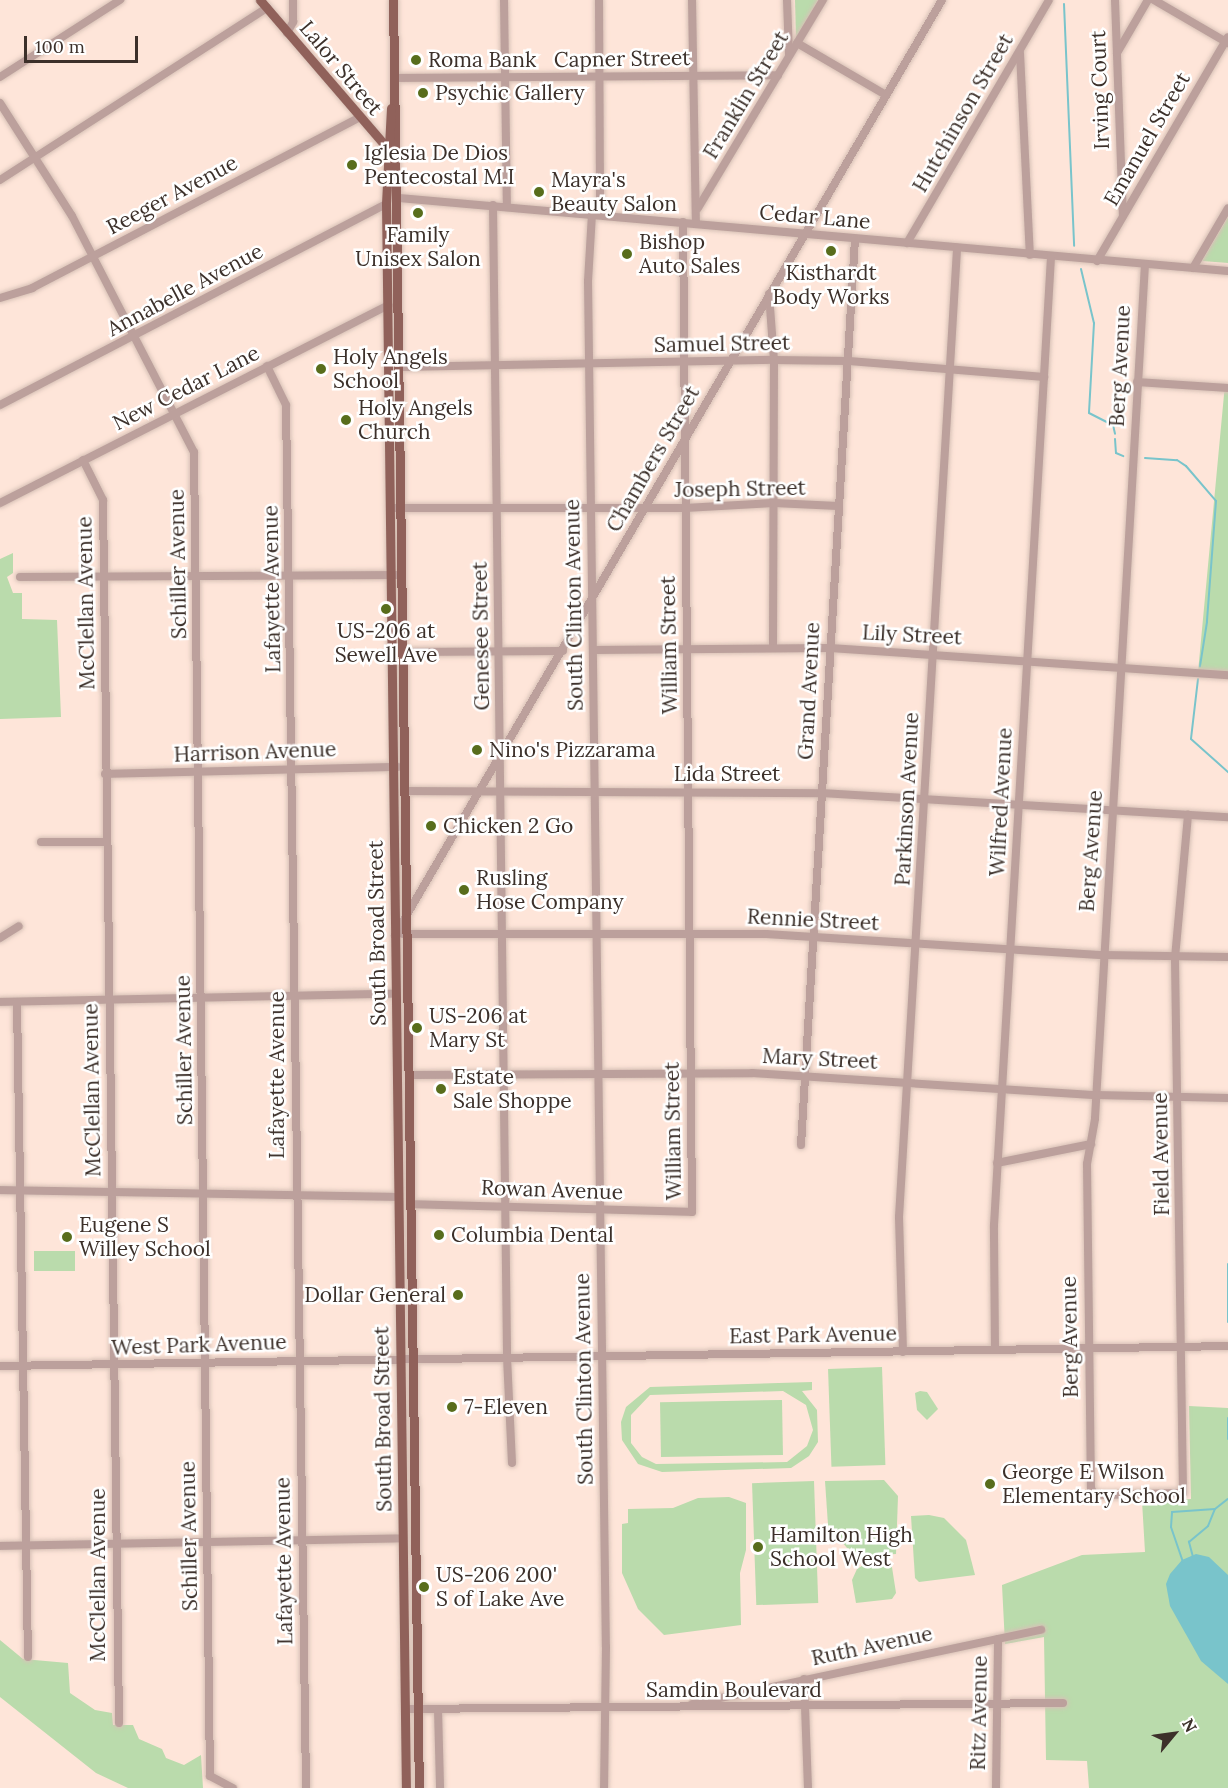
<!DOCTYPE html>
<style>
body{margin:0}
#map{position:relative;width:1228px;height:1788px;overflow:hidden;background:#fee5d9;font-family:Lora,serif}
div>[style]{position:absolute}
[style*='--x']{left:calc(var(--x)*1px);top:calc(var(--y)*1px);width:calc(var(--w)*1px);rotate:calc(var(--a)*1deg)}
.green>*{inset:0;background:#badbac;transform-origin:0 0}
.water>*{inset:0;background:#79c4cb}
.stream>*{height:2px;margin:-1px;padding:0 1px;transform-origin:1px;border-radius:1px;background:#79c4cb}
.roads{filter:drop-shadow(0 0 2px #d7c1b6) drop-shadow(0 0 2px #d7c1b6)}
.minor>*{height:8px;margin:-4px;padding:0 4px;transform-origin:4px;border-radius:4px;background:#bca09c}
.major>*{height:9px;margin:-4.5px;padding:0 4.5px;transform-origin:4.5px;border-radius:4.5px;background:#90615a}
.dots>*{width:16px;height:16px;translate:-50% -50%;box-sizing:border-box;border:3px solid #fff;border-radius:50%}
span{translate:-50% -50%;white-space:nowrap;text-align:center;line-height:1.15;-webkit-text-stroke:5px #fff;paint-order:stroke}
.street-label{font-size:21px;color:#3c302a}
.poi-label{font-size:21px;color:#3c302a}
.left{translate:0 -50%;text-align:left}
.right{translate:-100% -50%;text-align:right}
.north{position:absolute;left:1144px;top:1704px;width:60px;height:60px;-webkit-text-stroke:4px #fff;paint-order:stroke;rotate:61deg;font-size:16px;font-weight:700;line-height:24px;text-align:center;color:#3c302a}
.north::after{content:'';display:block;margin:auto;width:21px;height:27px;background:#3c302a;clip-path:polygon(50% 0,100% 100%,50% 72%,0 100%)}
.scale{position:absolute;left:24px;top:36px;width:114px;height:27px;box-sizing:border-box;border:3px solid #3c302a;border-top:0;padding-left:8px;font-size:18px;line-height:21px;white-space:nowrap;color:#3c302a;-webkit-text-stroke:4px #fff;paint-order:stroke}
</style>
<div id="map">
<div class="green">
<div style="clip-path:polygon(795px 0,818px 0,796px 39px)"></div>
<div style="clip-path:polygon(1228px 217px,1228px 263px,1202px 261px)"></div>
<div style="clip-path:polygon(1225px 384px,1228px 384px,1228px 675px,1198px 672px)"></div>
<div style="clip-path:polygon(13px 553px,13px 573px,7px 577px,13px 593px,22px 593px,22px 619px,57px 620px,61px 717px,0 719px,0 559px)"></div>
<div style="left:75px;top:1251px;width:20px;height:41px;rotate:90deg"></div>
<div style="left:882px;top:1367px;width:98px;height:54px;rotate:88deg"></div>
<div style="clip-path:polygon(evenodd,812px 1382px,812px 1390px,802px 1391px,817px 1410px,818px 1442px,809px 1456px,791px 1468px,662px 1472px,638px 1464px,622px 1440px,621px 1422px,626px 1407px,650px 1387px,812px 1382px,783px 1391px,806px 1405px,813px 1430px,807px 1446px,787px 1462px,656px 1464px,642px 1457px,631px 1443px,631px 1415px,650px 1395px,783px 1391px)"></div>
<div style="clip-path:polygon(920px 1391px,927px 1392px,938px 1409px,927px 1420px,917px 1410px,915px 1393px)"></div>
<div style="left:782px;top:1400px;width:55px;height:122px;rotate:89deg"></div>
<div style="clip-path:polygon(1189px 1406px,1228px 1408px,1228px 1788px,1089px 1788px,1087px 1761px,1046px 1760px,1044px 1637px,1005px 1644px,1002px 1585px,1082px 1555px,1145px 1552px,1142px 1501px,1191px 1499px)"></div>
<div style="clip-path:polygon(884px 1480px,898px 1496px,896px 1554px,865px 1556px,847px 1548px,828px 1525px,825px 1481px)"></div>
<div style="left:814px;top:1481px;width:122px;height:62px;rotate:88deg"></div>
<div style="clip-path:polygon(729px 1497px,746px 1503px,746px 1550px,740px 1573px,741px 1625px,664px 1635px,638px 1609px,622px 1573px,622px 1524px,628px 1523px,628px 1509px,673px 1508px,698px 1498px)"></div>
<div style="clip-path:polygon(929px 1515px,944px 1518px,966px 1540px,975px 1575px,919px 1582px,915px 1578px,911px 1516px)"></div>
<div style="clip-path:polygon(873px 1559px,891px 1561px,896px 1593px,892px 1599px,856px 1603px,852px 1580px,857px 1569px)"></div>
<div style="clip-path:polygon(0 1640px,23px 1659px,68px 1663px,70px 1693px,95px 1710px,112px 1713px,113px 1725px,133px 1725px,139px 1739px,162px 1749px,166px 1758px,184px 1765px,201px 1755px,203px 1788px,128px 1788px,96px 1773px,0 1697px)"></div>
</div>
<div class="water">
<div style="clip-path:polygon(1196px 1554px,1209px 1557px,1228px 1575px,1228px 1684px,1201px 1661px,1170px 1606px,1166px 1584px,1170px 1574px,1182px 1560px)"></div>
</div>
<div class="stream">
<div style="--x:1064;--y:4;--w:242;--a:87.6"></div>
<div style="--x:1081;--y:269;--w:56;--a:76.5"></div>
<div style="--x:1094;--y:323;--w:90;--a:93.2"></div>
<div style="--x:1089;--y:413;--w:27;--a:27"></div>
<div style="--x:1113;--y:425;--w:9;--a:77"></div>
<div style="--x:1115;--y:439;--w:14;--a:86"></div>
<div style="--x:1116;--y:453;--w:8;--a:23"></div>
<div style="--x:1145;--y:458;--w:32;--a:4"></div>
<div style="--x:1177;--y:460;--w:11;--a:34"></div>
<div style="--x:1186;--y:466;--w:46;--a:49.4"></div>
<div style="--x:1216;--y:501;--w:121;--a:94.3"></div>
<div style="--x:1207;--y:622;--w:45;--a:99"></div>
<div style="--x:1198;--y:679;--w:60;--a:96.7"></div>
<div style="--x:1191;--y:739;--w:50;--a:41.7"></div>
<div style="--x:1228;--y:1264;--w:58;--a:90"></div>
<div style="--x:1228;--y:1418;--w:21;--a:90"></div>
<div style="--x:1193;--y:1557;--w:16;--a:-105"></div>
<div style="--x:1189;--y:1542;--w:25;--a:-40"></div>
<div style="--x:1208;--y:1526;--w:18;--a:-68"></div>
<div style="--x:1183;--y:1562;--w:37;--a:-109"></div>
<div style="--x:1171;--y:1527;--w:15;--a:-86"></div>
<div style="--x:1172;--y:1512;--w:43;--a:-4"></div>
<div style="--x:1215;--y:1509;--w:16;--a:-38"></div>
</div>
<div class="roads">
<div class="minor">
<div style="--x:504;--y:0;--w:207;--a:89.2"></div>
<div style="--x:599;--y:0;--w:215;--a:89.7"></div>
<div style="--x:692;--y:0;--w:224;--a:89"></div>
<div style="--x:787;--y:0;--w:55;--a:87.9"></div>
<div style="--x:1115;--y:0;--w:214;--a:87.9"></div>
<div style="--x:1154;--y:0;--w:86;--a:30.2"></div>
<div style="--x:287;--y:33;--w:13;--a:-61"></div>
<div style="--x:293;--y:22;--w:22;--a:-90"></div>
<div style="--x:797;--y:43;--w:103;--a:30.3"></div>
<div style="--x:1020;--y:53;--w:202;--a:87.2"></div>
<div style="--x:1117;--y:53;--w:61;--a:-59.7"></div>
<div style="--x:0;--y:77;--w:143;--a:-32.7"></div>
<div style="--x:394;--y:78;--w:384;--a:-0.4"></div>
<div style="--x:0;--y:103;--w:134;--a:57.5"></div>
<div style="--x:72;--y:216;--w:266;--a:62.7"></div>
<div style="--x:194;--y:452;--w:1324;--a:89.31"></div>
<div style="--x:210;--y:1776;--w:26;--a:28"></div>
<div style="--x:0;--y:180;--w:318;--a:-32.8"></div>
<div style="--x:399;--y:198;--w:832;--a:5.03"></div>
<div style="--x:493;--y:205;--w:1152;--a:89.3"></div>
<div style="--x:507;--y:1357;--w:106;--a:87.3"></div>
<div style="--x:698;--y:208;--w:243;--a:-59"></div>
<div style="--x:592;--y:214;--w:67;--a:93.4"></div>
<div style="--x:588;--y:281;--w:1366;--a:89.25"></div>
<div style="--x:606;--y:1647;--w:141;--a:90.8"></div>
<div style="--x:907;--y:243;--w:281;--a:-59.7"></div>
<div style="--x:1097;--y:261;--w:259;--a:-59.7"></div>
<div style="--x:1145;--y:264;--w:856;--a:93.35"></div>
<div style="--x:1095;--y:1119;--w:46;--a:100.1"></div>
<div style="--x:1087;--y:1164;--w:324;--a:89.3"></div>
<div style="--x:1091;--y:1488;--w:7;--a:63"></div>
<div style="--x:1094;--y:1494;--w:11;--a:5"></div>
<div style="--x:1105;--y:1495;--w:78;--a:-1.5"></div>
<div style="--x:1183;--y:1493;--w:535;--a:-90.86"></div>
<div style="--x:1175;--y:958;--w:144;--a:-84.8"></div>
<div style="--x:1193;--y:268;--w:69;--a:-59.7"></div>
<div style="--x:769;--y:294;--w:66;--a:85.7"></div>
<div style="--x:774;--y:360;--w:286;--a:90.2"></div>
<div style="--x:0;--y:298;--w:34;--a:-17"></div>
<div style="--x:32;--y:288;--w:368;--a:-27.5"></div>
<div style="--x:267;--y:366;--w:43;--a:64"></div>
<div style="--x:286;--y:405;--w:1383;--a:89.17"></div>
<div style="--x:401;--y:367;--w:373;--a:-1.1"></div>
<div style="--x:774;--y:360;--w:75;--a:0.8"></div>
<div style="--x:849;--y:361;--w:196;--a:4.7"></div>
<div style="--x:1137;--y:382;--w:91;--a:3.8"></div>
<div style="--x:0;--y:405;--w:435;--a:-27.5"></div>
<div style="--x:83;--y:460;--w:45;--a:63.4"></div>
<div style="--x:103;--y:500;--w:1223;--a:89.25"></div>
<div style="--x:0;--y:503;--w:436;--a:-27"></div>
<div style="--x:390;--y:508;--w:295;--a:0"></div>
<div style="--x:685;--y:508;--w:89;--a:-3.2"></div>
<div style="--x:774;--y:503;--w:64;--a:2.7"></div>
<div style="--x:20;--y:577;--w:377;--a:-0.3"></div>
<div style="--x:593;--y:650;--w:237;--a:-0.5"></div>
<div style="--x:830;--y:648;--w:399;--a:3.9"></div>
<div style="--x:405;--y:652;--w:158;--a:-0.4"></div>
<div style="--x:105;--y:774;--w:293;--a:-1.4"></div>
<div style="--x:406;--y:791;--w:415;--a:0.3"></div>
<div style="--x:821;--y:793;--w:408;--a:3.4"></div>
<div style="--x:41;--y:842;--w:65;--a:0"></div>
<div style="--x:403;--y:934;--w:363;--a:0"></div>
<div style="--x:766;--y:934;--w:338;--a:3.6"></div>
<div style="--x:1103;--y:955;--w:125;--a:0.9"></div>
<div style="--x:395;--y:935;--w:1083;--a:-59.67"></div>
<div style="--x:0;--y:938;--w:22;--a:-32"></div>
<div style="--x:0;--y:1002;--w:396;--a:-1.2"></div>
<div style="--x:17;--y:1002;--w:655;--a:89.04"></div>
<div style="--x:409;--y:1075;--w:343;--a:-0.3"></div>
<div style="--x:752;--y:1073;--w:345;--a:3.7"></div>
<div style="--x:1096;--y:1095;--w:132;--a:1.3"></div>
<div style="--x:801;--y:1145;--w:908;--a:-86.59"></div>
<div style="--x:997;--y:1163;--w:96;--a:-11.4"></div>
<div style="--x:0;--y:1190;--w:398;--a:1"></div>
<div style="--x:410;--y:1204;--w:282;--a:1.6"></div>
<div style="--x:692;--y:1212;--w:990;--a:-90.52"></div>
<div style="--x:995;--y:1350;--w:125;--a:-90.5"></div>
<div style="--x:994;--y:1225;--w:970;--a:-86.63"></div>
<div style="--x:903;--y:1352;--w:135;--a:-91.7"></div>
<div style="--x:899;--y:1217;--w:971;--a:-86.57"></div>
<div style="--x:0;--y:1366;--w:1228;--a:-0.93"></div>
<div style="--x:0;--y:1546;--w:403;--a:-1.1"></div>
<div style="--x:804;--y:1679;--w:109;--a:87.9"></div>
<div style="--x:692;--y:1704;--w:357;--a:-12"></div>
<div style="--x:405;--y:1709;--w:658;--a:-0.52"></div>
<div style="--x:438;--y:1709;--w:79;--a:88.5"></div>
<div style="--x:996;--y:1788;--w:149;--a:-89.2"></div>
</div>
<div class="major">
<div style="--x:260;--y:0;--w:198;--a:49.3"></div>
<div style="--x:393;--y:0;--w:1788;--a:89.17"></div>
<div style="--x:391;--y:108;--w:96;--a:93"></div>
<div style="--x:386;--y:204;--w:1584;--a:89.28"></div>
</div>
</div>
<div class="dots">
<div style="left:416px;top:60px;background:#586d1c"></div>
<div style="left:423px;top:93px;background:#586d1c"></div>
<div style="left:352px;top:165px;background:#586d1c"></div>
<div style="left:539px;top:192px;background:#586d1c"></div>
<div style="left:418px;top:213px;background:#586d1c"></div>
<div style="left:831px;top:251px;background:#586d1c"></div>
<div style="left:627px;top:254px;background:#586d1c"></div>
<div style="left:321px;top:369px;background:#586d1c"></div>
<div style="left:346px;top:420px;background:#586d1c"></div>
<div style="left:386px;top:609px;background:#586d1c"></div>
<div style="left:477px;top:750px;background:#586d1c"></div>
<div style="left:431px;top:826px;background:#586d1c"></div>
<div style="left:464px;top:890px;background:#586d1c"></div>
<div style="left:417px;top:1028px;background:#586d1c"></div>
<div style="left:441px;top:1089px;background:#586d1c"></div>
<div style="left:439px;top:1235px;background:#586d1c"></div>
<div style="left:67px;top:1237px;background:#586d1c"></div>
<div style="left:458px;top:1295px;background:#586d1c"></div>
<div style="left:452px;top:1407px;background:#586d1c"></div>
<div style="left:990px;top:1484px;background:#586d1c"></div>
<div style="left:758px;top:1547px;background:#586d1c"></div>
<div style="left:424px;top:1587px;background:#586d1c"></div>
</div>
<div class="street-label">
<span style="left:622px;top:59px;rotate:-1deg">Capner Street</span>
<span style="left:341px;top:68px;rotate:50deg">Lalor Street</span>
<span style="left:1100px;top:90px;rotate:-92deg">Irving Court</span>
<span style="left:746px;top:95px;rotate:-59deg">Franklin Street</span>
<span style="left:963px;top:113px;rotate:-60deg">Hutchinson Street</span>
<span style="left:1147px;top:139px;rotate:-60deg">Emanuel Street</span>
<span style="left:172px;top:195px;rotate:-28deg">Reeger Avenue</span>
<span style="left:815px;top:217px;rotate:5deg">Cedar Lane</span>
<span style="left:185px;top:290px;rotate:-28deg">Annabelle Avenue</span>
<span style="left:722px;top:344px;rotate:-1deg">Samuel Street</span>
<span style="left:1120px;top:366px;rotate:-87deg">Berg Avenue</span>
<span style="left:186px;top:388px;rotate:-27deg">New Cedar Lane</span>
<span style="left:653px;top:459px;rotate:-60deg">Chambers Street</span>
<span style="left:740px;top:489px;rotate:-1deg">Joseph Street</span>
<span style="left:178px;top:564px;rotate:-91deg">Schiller Avenue</span>
<span style="left:272px;top:589px;rotate:-91deg">Lafayette Avenue</span>
<span style="left:86px;top:603px;rotate:-91deg">McClellan Avenue</span>
<span style="left:574px;top:605px;rotate:-91deg">South Clinton Avenue</span>
<span style="left:912px;top:635px;rotate:3deg">Lily Street</span>
<span style="left:481px;top:636px;rotate:-91deg">Genesee Street</span>
<span style="left:669px;top:645px;rotate:-91deg">William Street</span>
<span style="left:809px;top:691px;rotate:-87deg">Grand Avenue</span>
<span style="left:255px;top:752px;rotate:-2deg">Harrison Avenue</span>
<span style="left:727px;top:774px">Lida Street</span>
<span style="left:907px;top:799px;rotate:-87deg">Parkinson Avenue</span>
<span style="left:1001px;top:802px;rotate:-87deg">Wilfred Avenue</span>
<span style="left:1091px;top:851px;rotate:-86deg">Berg Avenue</span>
<span style="left:813px;top:920px;rotate:3deg">Rennie Street</span>
<span style="left:377px;top:933px;rotate:-91deg">South Broad Street</span>
<span style="left:184px;top:1050px;rotate:-91deg">Schiller Avenue</span>
<span style="left:820px;top:1059px;rotate:3deg">Mary Street</span>
<span style="left:277px;top:1075px;rotate:-90deg">Lafayette Avenue</span>
<span style="left:92px;top:1090px;rotate:-91deg">McClellan Avenue</span>
<span style="left:673px;top:1131px;rotate:-91deg">William Street</span>
<span style="left:1161px;top:1154px;rotate:-91deg">Field Avenue</span>
<span style="left:552px;top:1190px;rotate:2deg">Rowan Avenue</span>
<span style="left:813px;top:1335px;rotate:-1deg">East Park Avenue</span>
<span style="left:1070px;top:1337px;rotate:-91deg">Berg Avenue</span>
<span style="left:199px;top:1345px;rotate:-2deg">West Park Avenue</span>
<span style="left:584px;top:1379px;rotate:-91deg">South Clinton Avenue</span>
<span style="left:383px;top:1419px;rotate:-91deg">South Broad Street</span>
<span style="left:189px;top:1536px;rotate:-91deg">Schiller Avenue</span>
<span style="left:284px;top:1561px;rotate:-91deg">Lafayette Avenue</span>
<span style="left:98px;top:1575px;rotate:-90deg">McClellan Avenue</span>
<span style="left:872px;top:1646px;rotate:-12deg">Ruth Avenue</span>
<span style="left:734px;top:1690px">Samdin Boulevard</span>
<span style="left:979px;top:1713px;rotate:-89deg">Ritz Avenue</span>
</div>
<div class="poi-label">
<span class="left" style="left:428px;top:60px">Roma Bank</span>
<span class="left" style="left:435px;top:93px">Psychic Gallery</span>
<span class="left" style="left:364px;top:165px">Iglesia De Dios<br>Pentecostal M.I</span>
<span class="left" style="left:551px;top:192px">Mayra's<br>Beauty Salon</span>
<span style="left:418px;top:247px">Family<br>Unisex Salon</span>
<span class="left" style="left:639px;top:254px">Bishop<br>Auto Sales</span>
<span style="left:831px;top:285px">Kisthardt<br>Body Works</span>
<span class="left" style="left:333px;top:369px">Holy Angels<br>School</span>
<span class="left" style="left:358px;top:420px">Holy Angels<br>Church</span>
<span style="left:386px;top:643px">US-206 at<br>Sewell Ave</span>
<span class="left" style="left:489px;top:750px">Nino's Pizzarama</span>
<span class="left" style="left:443px;top:826px">Chicken 2 Go</span>
<span class="left" style="left:476px;top:890px">Rusling<br>Hose Company</span>
<span class="left" style="left:429px;top:1028px">US-206 at<br>Mary St</span>
<span class="left" style="left:453px;top:1089px">Estate<br>Sale Shoppe</span>
<span class="left" style="left:79px;top:1237px">Eugene S<br>Willey School</span>
<span class="left" style="left:451px;top:1235px">Columbia Dental</span>
<span class="right" style="left:446px;top:1295px">Dollar General</span>
<span class="left" style="left:464px;top:1407px">7-Eleven</span>
<span class="left" style="left:1002px;top:1484px">George E Wilson<br>Elementary School</span>
<span class="left" style="left:770px;top:1547px">Hamilton High<br>School West</span>
<span class="left" style="left:436px;top:1587px">US-206 200'<br>S of Lake Ave</span>
</div>
<div class="north">N</div>
<div class="scale">100 m</div>
</div>
